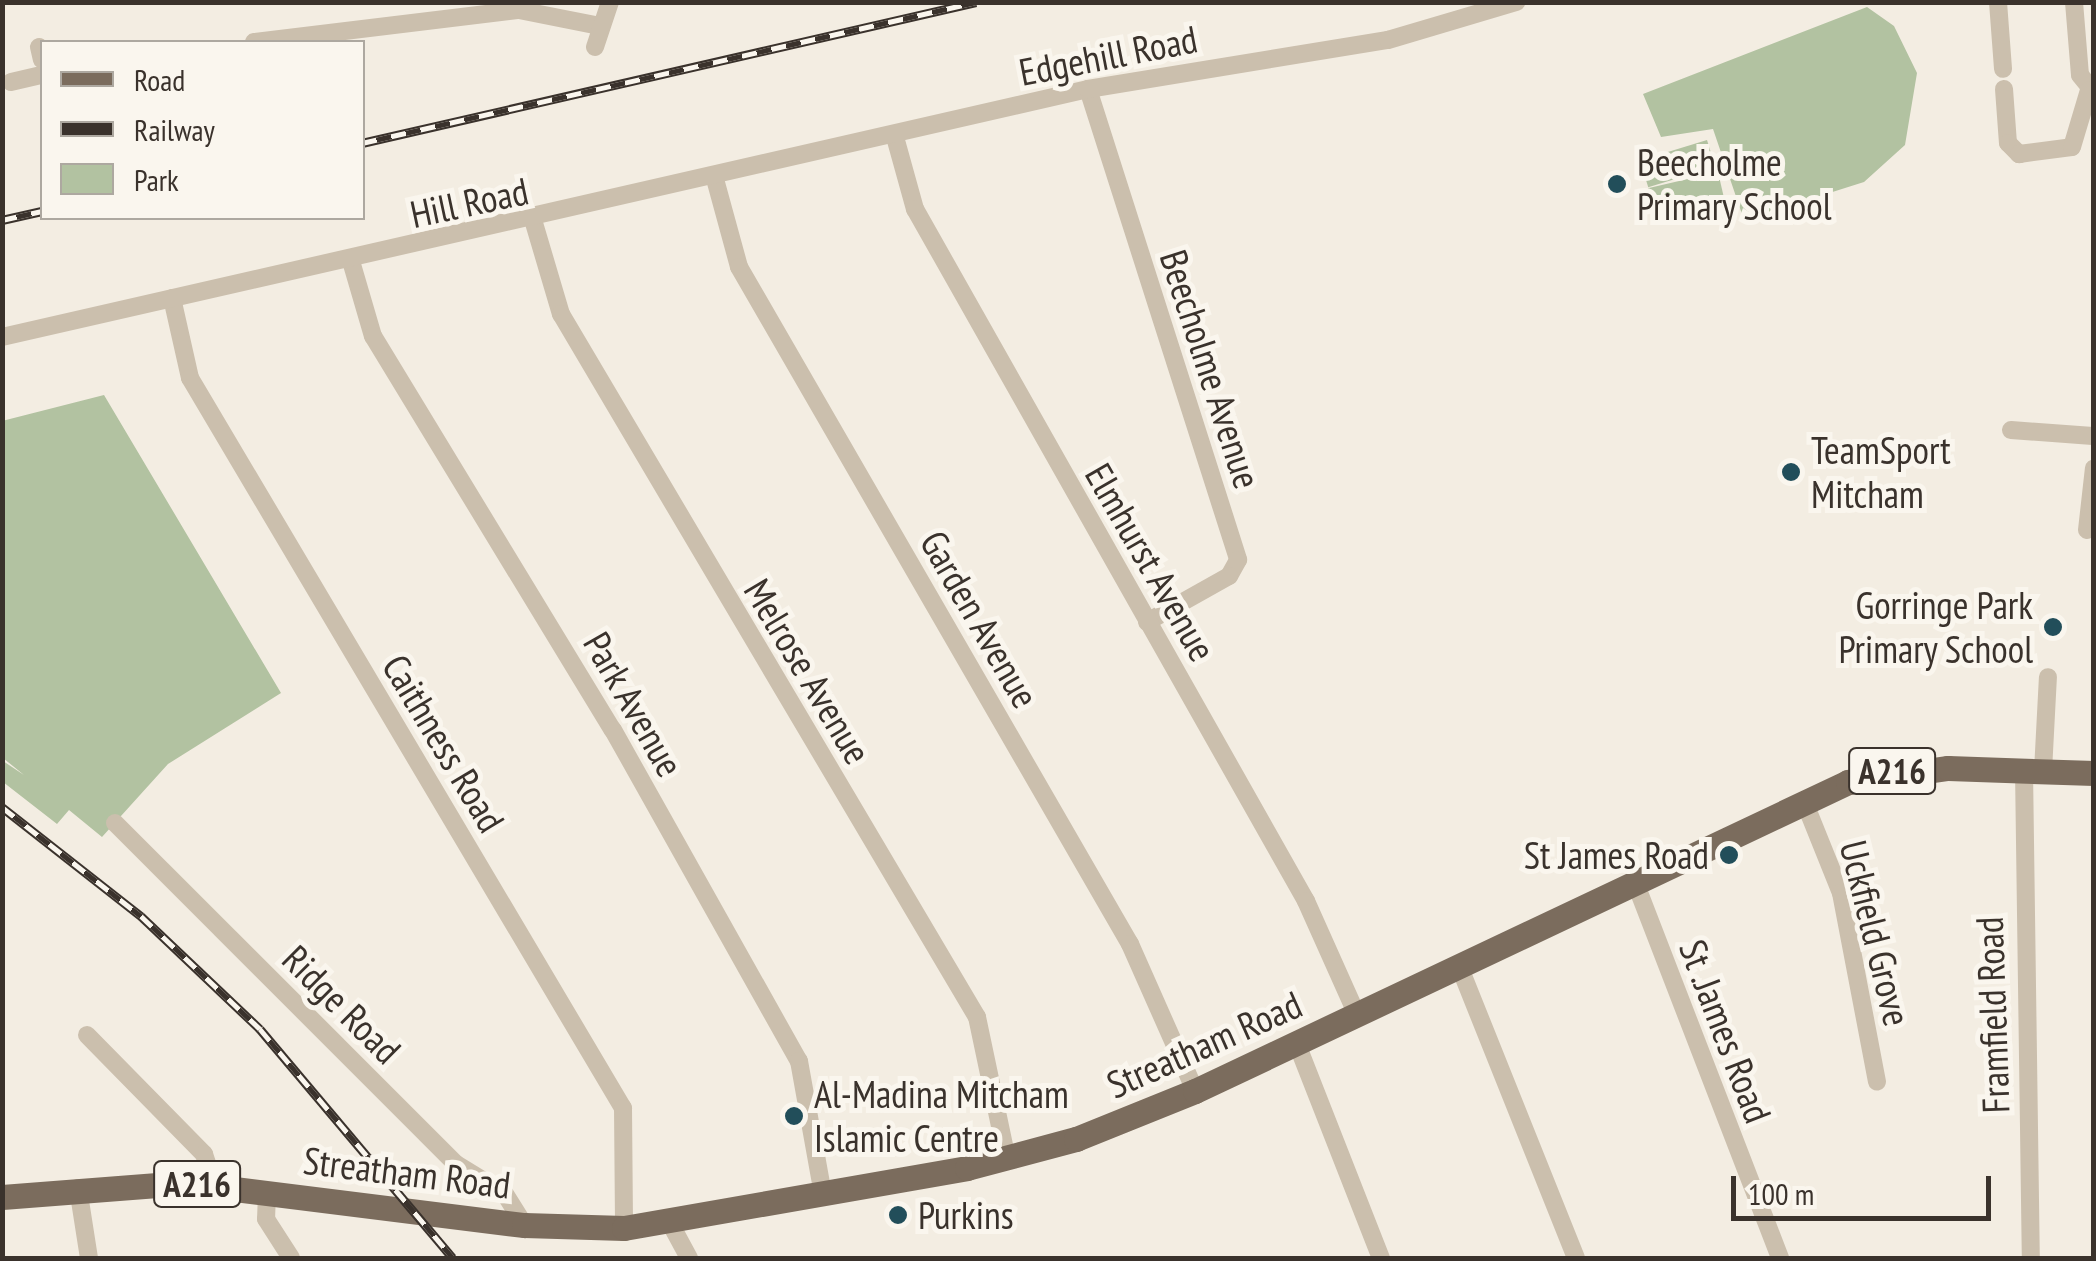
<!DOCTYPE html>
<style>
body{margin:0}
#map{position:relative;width:2096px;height:1261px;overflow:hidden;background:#f3ede2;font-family:"PT Sans Narrow",sans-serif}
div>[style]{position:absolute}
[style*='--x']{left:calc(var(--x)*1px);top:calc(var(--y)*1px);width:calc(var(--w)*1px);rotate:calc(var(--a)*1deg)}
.green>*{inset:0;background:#b2c2a1;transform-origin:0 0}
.street>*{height:18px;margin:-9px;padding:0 9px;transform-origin:9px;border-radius:9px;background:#cbbfad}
.primary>*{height:25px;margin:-12.5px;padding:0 12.5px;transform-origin:12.5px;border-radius:12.5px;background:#7b6c5d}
.rail>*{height:9px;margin-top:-4.5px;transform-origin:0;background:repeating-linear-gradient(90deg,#faf6ee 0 15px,#3a322c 0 30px);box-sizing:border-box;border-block:2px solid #3a322c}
.dots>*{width:28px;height:28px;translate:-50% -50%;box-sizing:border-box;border:5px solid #faf6ee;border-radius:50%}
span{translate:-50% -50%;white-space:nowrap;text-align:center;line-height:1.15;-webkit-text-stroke:10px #faf6ee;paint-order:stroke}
.shield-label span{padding:2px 8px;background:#faf6ee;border:2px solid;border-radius:8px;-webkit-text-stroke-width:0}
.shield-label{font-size:35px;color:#3a322c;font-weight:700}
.street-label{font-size:38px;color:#3a322c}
.poi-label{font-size:38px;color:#3a322c}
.left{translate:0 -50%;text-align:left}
.right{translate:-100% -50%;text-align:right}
.frame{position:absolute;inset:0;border:5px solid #3a322c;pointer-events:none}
.legend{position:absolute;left:40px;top:40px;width:325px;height:180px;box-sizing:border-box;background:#faf6ee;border:2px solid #ada8a0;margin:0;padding:12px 18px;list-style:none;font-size:30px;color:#3a322c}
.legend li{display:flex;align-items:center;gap:20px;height:50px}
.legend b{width:50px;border:2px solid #ada8a0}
.scale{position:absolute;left:1731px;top:1176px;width:260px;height:45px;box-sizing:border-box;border:5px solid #3a322c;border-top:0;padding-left:12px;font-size:30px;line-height:35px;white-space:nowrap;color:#3a322c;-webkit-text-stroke:8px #faf6ee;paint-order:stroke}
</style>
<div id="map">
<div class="green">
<div style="clip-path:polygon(1867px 7px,1894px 26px,1917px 73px,1905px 145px,1864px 182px,1744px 220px,1713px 129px,1661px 137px,1643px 94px)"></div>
<div style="left:1707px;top:140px;width:28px;height:70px;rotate:73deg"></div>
<div style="left:1718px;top:172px;width:27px;height:72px;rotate:77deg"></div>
<div style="clip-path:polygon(104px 395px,281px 693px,168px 764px,102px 837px,69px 810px,57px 824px,3px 782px,3px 761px,24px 775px,3px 758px,2px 421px)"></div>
</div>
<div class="street">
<div style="--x:1998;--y:2;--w:67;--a:85.7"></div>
<div style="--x:2074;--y:2;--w:73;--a:85.3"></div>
<div style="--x:2080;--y:75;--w:22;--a:51"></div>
<div style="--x:254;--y:42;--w:267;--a:-6.9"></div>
<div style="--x:519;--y:10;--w:83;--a:11.2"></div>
<div style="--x:39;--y:47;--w:13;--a:77"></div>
<div style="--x:595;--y:47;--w:47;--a:-71.6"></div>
<div style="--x:11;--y:82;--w:32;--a:-13"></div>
<div style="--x:1088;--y:89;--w:494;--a:72.3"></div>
<div style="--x:1238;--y:560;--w:18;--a:119"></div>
<div style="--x:1229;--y:576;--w:94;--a:150.7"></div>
<div style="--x:2004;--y:89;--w:54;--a:85.8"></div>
<div style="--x:2008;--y:143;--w:16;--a:45"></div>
<div style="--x:2019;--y:154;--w:53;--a:-7.5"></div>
<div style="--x:2072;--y:147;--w:59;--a:-73.4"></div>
<div style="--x:895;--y:137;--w:75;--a:74.5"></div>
<div style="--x:915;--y:209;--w:795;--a:60.53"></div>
<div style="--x:1306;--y:901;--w:127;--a:65.9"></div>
<div style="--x:715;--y:179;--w:91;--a:74.7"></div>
<div style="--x:739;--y:267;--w:782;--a:59.99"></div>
<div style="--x:1130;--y:944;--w:161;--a:66.1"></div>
<div style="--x:534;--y:223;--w:95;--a:73.5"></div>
<div style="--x:561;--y:314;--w:817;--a:59.39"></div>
<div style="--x:977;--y:1017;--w:145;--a:78.1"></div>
<div style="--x:351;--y:261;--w:78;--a:73.7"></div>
<div style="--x:373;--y:336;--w:461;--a:58.7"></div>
<div style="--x:613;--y:730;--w:380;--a:60.7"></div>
<div style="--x:799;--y:1061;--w:136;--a:79.8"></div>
<div style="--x:172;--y:298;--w:82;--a:77.3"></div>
<div style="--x:190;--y:378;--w:849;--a:59.33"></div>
<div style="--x:623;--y:1108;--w:120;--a:89.5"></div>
<div style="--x:2;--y:337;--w:1114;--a:-12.86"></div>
<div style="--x:1088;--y:89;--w:304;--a:-9.3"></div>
<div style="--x:1388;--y:40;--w:134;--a:-16.5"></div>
<div style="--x:2011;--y:430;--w:82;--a:4.2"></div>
<div style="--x:2087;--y:530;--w:62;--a:-83.6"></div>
<div style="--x:2024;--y:770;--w:488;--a:89.2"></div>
<div style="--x:2043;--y:771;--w:94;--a:-87"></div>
<div style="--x:1804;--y:801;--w:99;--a:68.1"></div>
<div style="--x:1841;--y:893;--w:192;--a:79.2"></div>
<div style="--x:115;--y:823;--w:482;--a:45"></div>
<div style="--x:456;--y:1164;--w:57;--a:31.5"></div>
<div style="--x:505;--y:1194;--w:36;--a:58"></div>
<div style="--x:1635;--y:882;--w:403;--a:68.9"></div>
<div style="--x:1460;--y:968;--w:312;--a:68.2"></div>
<div style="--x:87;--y:1035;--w:167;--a:45.5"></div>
<div style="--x:204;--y:1154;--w:33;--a:72"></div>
<div style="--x:1297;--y:1044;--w:230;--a:68.6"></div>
<div style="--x:78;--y:1188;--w:71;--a:81.1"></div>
<div style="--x:267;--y:1192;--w:27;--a:92"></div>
<div style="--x:266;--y:1219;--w:46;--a:57.3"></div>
<div style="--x:669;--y:1221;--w:42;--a:61.6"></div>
</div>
<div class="primary">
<div style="--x:2;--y:1197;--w:185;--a:-4.4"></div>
<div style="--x:186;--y:1183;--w:341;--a:7.1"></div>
<div style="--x:524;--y:1225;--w:100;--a:1.7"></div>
<div style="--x:624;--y:1228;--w:348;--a:-9.9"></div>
<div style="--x:967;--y:1168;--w:113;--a:-14.9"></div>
<div style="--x:1076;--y:1139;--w:128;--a:-22"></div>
<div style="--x:1195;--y:1091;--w:722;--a:-25.32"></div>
<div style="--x:1848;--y:782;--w:101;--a:-8"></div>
<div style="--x:1948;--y:768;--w:146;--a:2"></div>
</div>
<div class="rail">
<div style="--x:362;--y:143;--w:630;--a:-12.93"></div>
<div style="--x:2;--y:220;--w:41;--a:-12.7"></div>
<div style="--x:2;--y:807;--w:177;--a:38.1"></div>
<div style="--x:141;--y:916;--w:164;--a:43.5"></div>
<div style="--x:260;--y:1029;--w:299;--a:49.9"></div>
</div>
<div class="dots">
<div style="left:1617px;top:184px;background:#224e5a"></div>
<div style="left:1791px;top:472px;background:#224e5a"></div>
<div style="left:2053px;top:627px;background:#224e5a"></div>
<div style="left:1729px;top:855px;background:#224e5a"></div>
<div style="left:794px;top:1116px;background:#224e5a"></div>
<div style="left:898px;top:1215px;background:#224e5a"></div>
</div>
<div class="shield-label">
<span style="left:1892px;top:771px">A216</span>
<span style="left:197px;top:1184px">A216</span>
</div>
<div class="street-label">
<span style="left:1108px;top:55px;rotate:-11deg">Edgehill Road</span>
<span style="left:469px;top:202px;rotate:-12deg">Hill Road</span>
<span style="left:1211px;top:369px;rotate:72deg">Beecholme Avenue</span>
<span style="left:1151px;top:562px;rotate:60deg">Elmhurst Avenue</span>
<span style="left:980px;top:619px;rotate:60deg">Garden Avenue</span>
<span style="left:808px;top:671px;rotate:59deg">Melrose Avenue</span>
<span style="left:634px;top:704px;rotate:60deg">Park Avenue</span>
<span style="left:444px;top:743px;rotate:59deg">Caithness Road</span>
<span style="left:1876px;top:933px;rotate:76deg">Uckfield Grove</span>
<span style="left:342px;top:1004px;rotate:45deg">Ridge Road</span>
<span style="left:1992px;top:1015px;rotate:-92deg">Framfield Road</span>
<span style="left:1726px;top:1031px;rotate:69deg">St .James Road</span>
<span style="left:1204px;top:1044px;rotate:-24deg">Streatham Road</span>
<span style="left:407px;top:1172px;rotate:7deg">Streatham Road</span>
</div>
<div class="poi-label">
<span class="left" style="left:1637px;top:184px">Beecholme<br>Primary School</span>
<span class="left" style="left:1811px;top:472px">TeamSport<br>Mitcham</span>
<span class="right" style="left:2033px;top:627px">Gorringe Park<br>Primary School</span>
<span class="right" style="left:1709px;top:855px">St James Road</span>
<span class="left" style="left:814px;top:1116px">Al-Madina Mitcham<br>Islamic Centre</span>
<span class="left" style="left:918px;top:1215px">Purkins</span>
</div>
<div class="frame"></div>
<ul class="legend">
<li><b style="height:12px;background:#7b6c5d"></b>Road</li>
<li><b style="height:12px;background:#3a322c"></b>Railway</li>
<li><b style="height:28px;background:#b2c2a1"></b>Park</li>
</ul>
<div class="scale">100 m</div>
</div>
